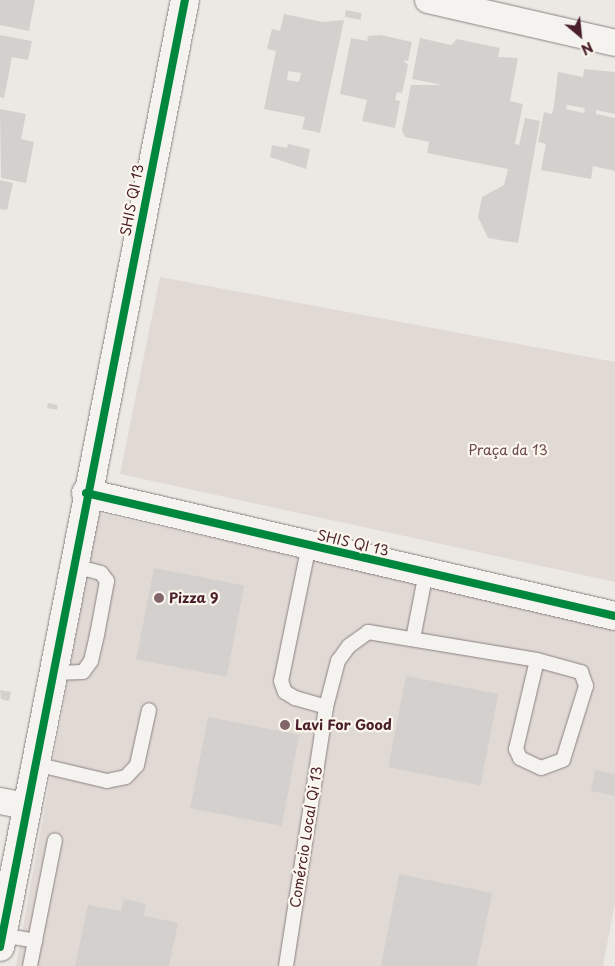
<!DOCTYPE html>
<meta charset="utf-8">
<style>
body{margin:0}
#map{position:relative;width:615px;height:966px;overflow:hidden;background:#ece9e4;font-family:"Playpen Sans",sans-serif}
div>[style]{position:absolute}
[style*='--x']{left:calc(var(--x)*1px);top:calc(var(--y)*1px);width:calc(var(--w)*1px);rotate:calc(var(--a)*1deg)}
.green>*{inset:0;background:#e1d9d4}
.building>*{inset:0;background:#d4d0cd;transform-origin:0 0}
.roads{filter:drop-shadow(0 0 1px #8b8282) drop-shadow(0 0 1px #8b8282)}
.lane>*{height:14px;margin:-7px;padding:0 7px;transform-origin:7px;border-radius:7px;background:#f4f3ef}
.street>*{height:26px;margin:-13px;padding:0 13px;transform-origin:13px;border-radius:13px;background:#f4f3ef}
.secondary>*{height:28px;margin:-14px;padding:0 14px;transform-origin:14px;border-radius:14px;background:#f4f3ef}
.cycleway>*{height:8px;margin:-4px;padding:0 4px;transform-origin:4px;border-radius:4px;background:#00873e}
.dots>*{width:14px;height:14px;translate:-50% -50%;box-sizing:border-box;border:2px solid #fbf7ec;border-radius:50%}
span{translate:-50% -50%;white-space:nowrap;text-align:center;line-height:1.15;-webkit-text-stroke:4.5px #fbf7ec;paint-order:stroke}
.street-label{font-size:14px;color:#4a1f2b}
.park-label{font-size:14px;color:#6e4a52}
.poi-label{font-size:14px;color:#4a1f2b;font-weight:700}
.left{translate:0 -50%;text-align:left}
.north{position:absolute;left:555px;top:10px;width:50px;height:50px;-webkit-text-stroke:4px #fbf7ec;paint-order:stroke;rotate:152deg;font-size:14px;font-weight:700;line-height:20px;text-align:center;color:#4a1f2b}
.north::after{content:'';display:block;margin:auto;width:18px;height:22px;background:#4a1f2b;clip-path:polygon(50% 0,100% 100%,50% 72%,0 100%)}
</style>
<div id="map">
<div class="green">
<div style="clip-path:polygon(160px 277px,615px 362px,615px 582px,120px 474px)"></div>
<div style="clip-path:polygon(98px 513px,615px 627px,615px 903px,603px 966px,16px 966px)"></div>
</div>
<div class="building">
<div style="clip-path:polygon(0 0,35px 0,29px 31px,0 25px)"></div>
<div style="left:346px;top:10px;width:16px;height:7px;rotate:11deg"></div>
<div style="clip-path:polygon(evenodd,284px 14px,323px 22px,344px 20px,320px 133px,302px 129px,305px 117px,264px 109px,276px 51px,267px 49px,272px 29px,280px 31px,284px 14px,288px 71px,301px 73px,299px 82px,287px 80px,288px 71px)"></div>
<div style="clip-path:polygon(0 35px,32px 41px,28px 60px,12px 57px,4px 98px,0 97px)"></div>
<div style="clip-path:polygon(381px 35px,412px 42px,408px 61px,403px 60px,408px 65px,402px 93px,397px 92px,395px 100px,400px 101px,395px 128px,362px 121px,367px 100px,340px 94px,351px 38px,367px 41px,368px 36px)"></div>
<div style="clip-path:polygon(420px 38px,451px 45px,457px 39px,500px 48px,498px 57px,518px 58px,510px 101px,523px 104px,515px 144px,519px 145px,525px 118px,540px 121px,518px 243px,488px 238px,478px 217px,482px 197px,504px 185px,508px 169px,427px 153px,429px 142px,405px 137px,402px 130px,411px 85px,443px 85px,412px 79px)"></div>
<div style="clip-path:polygon(evenodd,584px 69px,615px 72px,615px 114px,596px 110px,596px 114px,615px 118px,615px 171px,593px 166px,591px 179px,541px 170px,546px 144px,538px 142px,544px 112px,552px 114px,554px 106px,558px 72px,583px 77px,584px 69px,567px 105px,585px 108px,584px 113px,566px 109px,567px 105px)"></div>
<div style="clip-path:polygon(0 109px,26px 114px,21px 139px,34px 142px,26px 183px,1px 178px)"></div>
<div style="clip-path:polygon(288px 144px,310px 149px,306px 169px,270px 157px,272px 145px,287px 148px)"></div>
<div style="clip-path:polygon(0 180px,13px 183px,7px 210px,0 209px)"></div>
<div style="left:48px;top:403px;width:10px;height:5px;rotate:11deg"></div>
<div style="left:154px;top:568px;width:92px;height:93px;rotate:11deg"></div>
<div style="left:406px;top:676px;width:94px;height:93px;rotate:11deg"></div>
<div style="clip-path:polygon(0 690px,11px 692px,9px 701px,1px 699px)"></div>
<div style="left:208px;top:717px;width:93px;height:93px;rotate:11deg"></div>
<div style="clip-path:polygon(595px 770px,615px 774px,615px 796px,591px 791px)"></div>
<div style="clip-path:polygon(399px 874px,492px 893px,477px 966px,381px 966px)"></div>
<div style="clip-path:polygon(124px 899px,146px 904px,144px 916px,178px 923px,169px 966px,75px 966px,88px 905px,121px 911px)"></div>
</div>
<div class="roads">
<div class="lane">
<div style="--x:309;--y:545;--w:139;--a:101.6"></div>
<div style="--x:281;--y:681;--w:12;--a:70"></div>
<div style="--x:285;--y:692;--w:12;--a:31"></div>
<div style="--x:295;--y:698;--w:32;--a:16"></div>
<div style="--x:413;--y:639;--w:68;--a:-79"></div>
<div style="--x:53;--y:673;--w:30;--a:-2"></div>
<div style="--x:83;--y:672;--w:14;--a:-54"></div>
<div style="--x:91;--y:661;--w:27;--a:-77"></div>
<div style="--x:97;--y:635;--w:55;--a:-79.5"></div>
<div style="--x:107;--y:581;--w:10;--a:-127"></div>
<div style="--x:101;--y:573;--w:27;--a:-165"></div>
<div style="--x:35;--y:764;--w:74;--a:13.3"></div>
<div style="--x:107;--y:781;--w:19;--a:-12"></div>
<div style="--x:126;--y:777;--w:16;--a:-47"></div>
<div style="--x:137;--y:765;--w:56;--a:-77.7"></div>
<div style="--x:2;--y:935;--w:34;--a:10"></div>
<div style="--x:30;--y:966;--w:128;--a:-78.8"></div>
<div style="--x:286;--y:966;--w:262;--a:-81.2"></div>
<div style="--x:326;--y:707;--w:48;--a:-75.4"></div>
<div style="--x:338;--y:661;--w:19;--a:-54"></div>
<div style="--x:349;--y:646;--w:24;--a:-36"></div>
<div style="--x:368;--y:632;--w:171;--a:9.4"></div>
<div style="--x:537;--y:660;--w:46;--a:15.3"></div>
<div style="--x:581;--y:672;--w:15;--a:70"></div>
<div style="--x:586;--y:686;--w:77;--a:107.3"></div>
<div style="--x:563;--y:760;--w:23;--a:160"></div>
<div style="--x:541;--y:768;--w:23;--a:-155"></div>
<div style="--x:520;--y:758;--w:10;--a:-114"></div>
<div style="--x:516;--y:749;--w:91;--a:-76.7"></div>
</div>
<div class="street">
<div style="--x:428;--y:0;--w:192;--a:12.9"></div>
<div style="--x:0;--y:801;--w:26;--a:11"></div>
</div>
<div class="secondary">
<div style="--x:86;--y:493;--w:543;--a:13.09"></div>
<div style="--x:0;--y:947;--w:965;--a:-78.95"></div>
</div>
</div>
<div class="cycleway">
<div style="--x:86;--y:493;--w:543;--a:13.09"></div>
<div style="--x:0;--y:947;--w:965;--a:-78.95"></div>
</div>
<div class="dots">
<div style="left:159px;top:598px;background:#83666c"></div>
<div style="left:285px;top:725px;background:#83666c"></div>
</div>
<div class="street-label">
<span style="left:132px;top:200px;rotate:-79deg">SHIS QI 13</span>
<span style="left:353px;top:543px;rotate:13deg">SHIS QI 13</span>
<span style="left:306px;top:837px;rotate:-81deg">Comércio Local Qi 13</span>
</div>
<div class="park-label">
<span style="left:508px;top:450px">Praça da 13</span>
</div>
<div class="poi-label">
<span class="left" style="left:169px;top:598px">Pizza 9</span>
<span class="left" style="left:295px;top:725px">Lavi For Good</span>
</div>
<div class="north">N</div>
</div>
